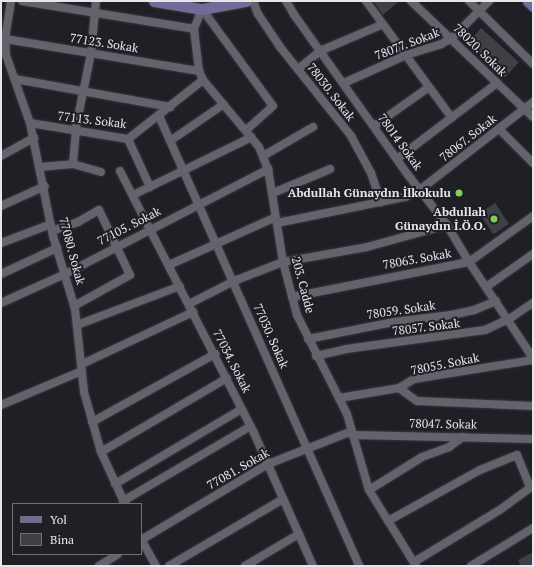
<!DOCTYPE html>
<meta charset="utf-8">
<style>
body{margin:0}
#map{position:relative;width:534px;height:567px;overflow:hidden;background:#1f1f26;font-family:"PT Serif",serif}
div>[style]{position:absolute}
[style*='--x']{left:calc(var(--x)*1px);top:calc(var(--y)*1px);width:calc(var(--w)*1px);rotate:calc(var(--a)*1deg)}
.building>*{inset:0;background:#3f3f46;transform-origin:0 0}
.roads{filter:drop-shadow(0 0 1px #3a3a3f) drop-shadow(0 0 1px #3a3a3f)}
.street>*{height:8px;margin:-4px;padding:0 4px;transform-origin:4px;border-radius:4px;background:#63636c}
.secondary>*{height:11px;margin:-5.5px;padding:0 5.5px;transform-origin:5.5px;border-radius:5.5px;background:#706b97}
.dots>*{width:11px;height:11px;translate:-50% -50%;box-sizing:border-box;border:2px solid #1f1f26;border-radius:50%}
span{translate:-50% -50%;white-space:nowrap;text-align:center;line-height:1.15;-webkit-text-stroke:4px #1f1f26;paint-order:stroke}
.street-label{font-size:12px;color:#e6e6eb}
.poi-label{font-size:12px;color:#e6e6eb;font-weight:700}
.right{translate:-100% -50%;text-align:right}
.frame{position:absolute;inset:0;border:2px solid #e6e6eb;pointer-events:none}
.legend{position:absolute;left:12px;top:503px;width:130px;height:52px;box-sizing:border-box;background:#1f1f26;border:1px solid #6f6f75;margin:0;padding:5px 7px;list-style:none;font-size:12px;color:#e6e6eb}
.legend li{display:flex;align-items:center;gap:8px;height:20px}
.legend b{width:20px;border:1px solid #6f6f75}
</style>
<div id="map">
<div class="building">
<div style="clip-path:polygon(373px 1px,399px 1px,383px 15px)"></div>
<div style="left:481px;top:28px;width:51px;height:21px;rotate:42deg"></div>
<div style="left:495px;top:203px;width:25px;height:19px;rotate:56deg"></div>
<div style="clip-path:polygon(533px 552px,533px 566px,521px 566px,518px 560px)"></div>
</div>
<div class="roads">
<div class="street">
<div style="--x:11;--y:1;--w:38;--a:99"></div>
<div style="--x:5;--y:39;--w:16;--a:86"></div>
<div style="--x:6;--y:55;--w:72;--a:70.6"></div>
<div style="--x:30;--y:123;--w:115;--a:78.5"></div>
<div style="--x:53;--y:236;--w:76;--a:73.2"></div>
<div style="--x:75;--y:309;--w:83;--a:83.8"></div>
<div style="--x:84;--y:392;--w:62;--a:74.2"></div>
<div style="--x:101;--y:452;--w:57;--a:65.2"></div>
<div style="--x:22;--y:1;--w:174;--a:9.2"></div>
<div style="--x:253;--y:1;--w:14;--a:69"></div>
<div style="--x:258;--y:14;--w:40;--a:56"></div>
<div style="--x:280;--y:47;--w:114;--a:51.4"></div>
<div style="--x:351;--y:136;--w:42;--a:61.6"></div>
<div style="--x:371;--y:173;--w:31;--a:71"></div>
<div style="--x:286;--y:1;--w:17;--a:59"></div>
<div style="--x:295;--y:16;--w:195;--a:54.6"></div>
<div style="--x:408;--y:175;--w:63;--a:52"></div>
<div style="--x:447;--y:225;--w:43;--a:59.3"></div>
<div style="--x:469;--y:262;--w:115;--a:56.3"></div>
<div style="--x:366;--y:1;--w:145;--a:53.7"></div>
<div style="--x:411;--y:1;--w:168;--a:43.6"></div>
<div style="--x:469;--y:1;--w:90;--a:44.5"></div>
<div style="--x:202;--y:9;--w:22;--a:112"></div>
<div style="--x:194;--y:29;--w:42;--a:83.2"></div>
<div style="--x:199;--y:71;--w:10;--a:66"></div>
<div style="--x:203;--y:80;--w:87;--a:50.1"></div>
<div style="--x:259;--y:147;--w:24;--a:68"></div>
<div style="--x:268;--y:169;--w:94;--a:80.8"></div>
<div style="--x:283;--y:262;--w:55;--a:75.2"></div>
<div style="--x:297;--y:315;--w:111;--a:63.2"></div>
<div style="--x:347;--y:414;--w:79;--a:73.9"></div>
<div style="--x:369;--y:490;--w:89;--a:58.3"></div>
<div style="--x:202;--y:9;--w:120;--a:53.8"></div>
<div style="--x:273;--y:106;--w:36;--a:138"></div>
<div style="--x:5;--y:39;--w:197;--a:9.4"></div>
<div style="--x:298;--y:69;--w:28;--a:-39"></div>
<div style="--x:320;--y:51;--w:66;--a:-23.1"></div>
<div style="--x:15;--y:79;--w:158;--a:10.2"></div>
<div style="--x:344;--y:83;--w:68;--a:-24.3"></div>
<div style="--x:406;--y:55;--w:37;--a:-17"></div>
<div style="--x:441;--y:44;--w:11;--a:-27"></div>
<div style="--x:451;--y:39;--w:54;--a:-45"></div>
<div style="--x:159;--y:116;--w:492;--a:66"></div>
<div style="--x:30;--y:123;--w:99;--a:9.3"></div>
<div style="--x:128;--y:139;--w:95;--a:-38.2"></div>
<div style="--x:374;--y:126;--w:67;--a:-35.3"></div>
<div style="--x:499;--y:129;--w:48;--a:45"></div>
<div style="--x:128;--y:139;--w:53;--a:65.4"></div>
<div style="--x:170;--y:141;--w:65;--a:-34.4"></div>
<div style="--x:1;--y:156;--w:38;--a:-29"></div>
<div style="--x:263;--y:156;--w:58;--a:-30.1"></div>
<div style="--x:397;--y:159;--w:126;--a:-37.2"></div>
<div style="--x:73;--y:164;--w:37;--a:-85"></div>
<div style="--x:76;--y:127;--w:76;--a:-78.5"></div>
<div style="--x:91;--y:53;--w:52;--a:-84.5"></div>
<div style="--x:40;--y:167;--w:33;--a:-5"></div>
<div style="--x:73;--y:164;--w:29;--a:16"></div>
<div style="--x:120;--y:171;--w:294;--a:62.9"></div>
<div style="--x:254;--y:433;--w:145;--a:66.1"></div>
<div style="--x:273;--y:193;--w:62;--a:-22.8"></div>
<div style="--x:133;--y:195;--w:132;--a:-26"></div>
<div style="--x:1;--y:206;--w:48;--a:-24.4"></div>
<div style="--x:277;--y:223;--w:131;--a:-11.5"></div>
<div style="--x:405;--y:197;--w:18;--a:-27"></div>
<div style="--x:421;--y:189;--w:142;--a:-37.8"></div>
<div style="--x:52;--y:231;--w:28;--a:-19"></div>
<div style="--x:78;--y:222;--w:24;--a:-30"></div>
<div style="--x:99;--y:210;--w:72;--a:64.5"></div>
<div style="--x:130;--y:275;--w:64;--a:151"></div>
<div style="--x:1;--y:243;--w:53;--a:-20.8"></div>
<div style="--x:169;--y:265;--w:117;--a:-24.2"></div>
<div style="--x:1;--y:274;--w:62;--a:-24.9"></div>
<div style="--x:486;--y:287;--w:57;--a:-35.1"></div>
<div style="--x:292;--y:297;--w:180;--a:-11.2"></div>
<div style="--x:469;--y:262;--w:79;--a:-35.7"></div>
<div style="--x:1;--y:303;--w:70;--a:-24.4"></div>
<div style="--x:65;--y:274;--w:229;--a:-27.3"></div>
<div style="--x:189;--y:304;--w:51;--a:-27.1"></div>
<div style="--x:234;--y:281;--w:53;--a:-21.2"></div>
<div style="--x:283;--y:262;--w:85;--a:-10.1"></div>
<div style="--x:367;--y:247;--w:83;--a:-15.4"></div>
<div style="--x:77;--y:325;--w:110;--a:-20.7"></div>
<div style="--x:308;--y:339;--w:88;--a:-11.2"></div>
<div style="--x:394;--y:322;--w:57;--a:-7"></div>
<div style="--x:451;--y:315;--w:24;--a:-12"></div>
<div style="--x:474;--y:310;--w:24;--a:-22"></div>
<div style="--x:316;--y:356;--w:31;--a:-13"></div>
<div style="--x:346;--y:349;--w:140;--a:-7.8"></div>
<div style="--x:485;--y:330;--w:26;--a:-25"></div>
<div style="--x:509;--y:319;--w:29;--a:-34"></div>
<div style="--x:82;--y:364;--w:123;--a:-25.1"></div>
<div style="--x:399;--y:388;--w:22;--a:36"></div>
<div style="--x:417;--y:401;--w:116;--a:2.5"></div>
<div style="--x:339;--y:398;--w:61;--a:-9.5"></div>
<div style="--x:399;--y:388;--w:17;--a:-31"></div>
<div style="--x:414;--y:379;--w:121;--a:-9.1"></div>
<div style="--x:1;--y:405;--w:88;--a:-22.8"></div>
<div style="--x:92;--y:422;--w:141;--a:-28.9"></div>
<div style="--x:353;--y:435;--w:180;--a:1.3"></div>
<div style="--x:101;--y:452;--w:146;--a:-30.4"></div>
<div style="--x:115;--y:484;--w:147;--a:-30.6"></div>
<div style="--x:369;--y:490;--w:62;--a:-31.9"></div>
<div style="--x:422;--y:457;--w:29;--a:-20"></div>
<div style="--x:449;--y:447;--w:17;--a:-36"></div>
<div style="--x:123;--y:501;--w:148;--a:-30.4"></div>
<div style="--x:388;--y:521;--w:105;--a:-29"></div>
<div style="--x:480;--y:470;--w:40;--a:-22"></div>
<div style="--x:517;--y:455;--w:35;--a:68"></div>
<div style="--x:141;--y:539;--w:31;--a:61"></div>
<div style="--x:141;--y:540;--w:148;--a:-30.9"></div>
<div style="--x:268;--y:464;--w:90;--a:-21.4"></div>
<div style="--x:414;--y:562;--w:102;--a:-31.3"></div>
<div style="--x:501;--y:509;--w:39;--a:-36"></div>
<div style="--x:99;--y:566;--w:22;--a:-32"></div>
<div style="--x:169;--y:566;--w:132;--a:-30.4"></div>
<div style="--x:245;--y:566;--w:63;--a:-30.7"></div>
<div style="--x:471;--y:566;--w:73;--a:-31.5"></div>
</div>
<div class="secondary">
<div style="--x:154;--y:1;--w:49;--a:9.5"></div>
<div style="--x:202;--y:9;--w:45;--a:-10.3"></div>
<div style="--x:528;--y:1;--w:7;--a:45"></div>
</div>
</div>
<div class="dots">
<div style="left:459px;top:193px;background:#7dd154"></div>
<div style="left:494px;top:219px;background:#7dd154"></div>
</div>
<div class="street-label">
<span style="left:104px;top:43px;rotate:9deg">77123. Sokak</span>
<span style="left:407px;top:44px;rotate:-21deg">78077. Sokak</span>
<span style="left:480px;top:50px;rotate:44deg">78020. Sokak</span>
<span style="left:331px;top:92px;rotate:52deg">78030. Sokak</span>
<span style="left:92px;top:120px;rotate:7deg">77113. Sokak</span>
<span style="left:468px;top:138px;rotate:-38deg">78067. Sokak</span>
<span style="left:400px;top:142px;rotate:54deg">78014 Sokak</span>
<span style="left:129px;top:226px;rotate:-27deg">77105. Sokak</span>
<span style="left:72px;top:251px;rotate:75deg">77080. Sokak</span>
<span style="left:417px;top:259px;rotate:-10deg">78063. Sokak</span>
<span style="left:303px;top:285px;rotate:75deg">203. Cadde</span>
<span style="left:401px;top:310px;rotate:-8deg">78059. Sokak</span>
<span style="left:426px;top:327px;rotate:-7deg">78057. Sokak</span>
<span style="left:271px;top:336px;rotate:66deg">77030. Sokak</span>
<span style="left:232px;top:361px;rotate:63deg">77034. Sokak</span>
<span style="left:445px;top:364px;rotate:-11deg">78055. Sokak</span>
<span style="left:443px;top:424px;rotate:1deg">78047. Sokak</span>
<span style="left:238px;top:469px;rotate:-30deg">77081. Sokak</span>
</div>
<div class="poi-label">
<span class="right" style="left:451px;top:193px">Abdullah Günaydın İlkokulu</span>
<span class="right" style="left:486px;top:219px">Abdullah<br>Günaydın İ.Ö.O.</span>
</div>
<div class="frame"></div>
<ul class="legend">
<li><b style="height:5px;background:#706b97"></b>Yol</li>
<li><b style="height:11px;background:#3f3f46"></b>Bina</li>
</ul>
</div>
